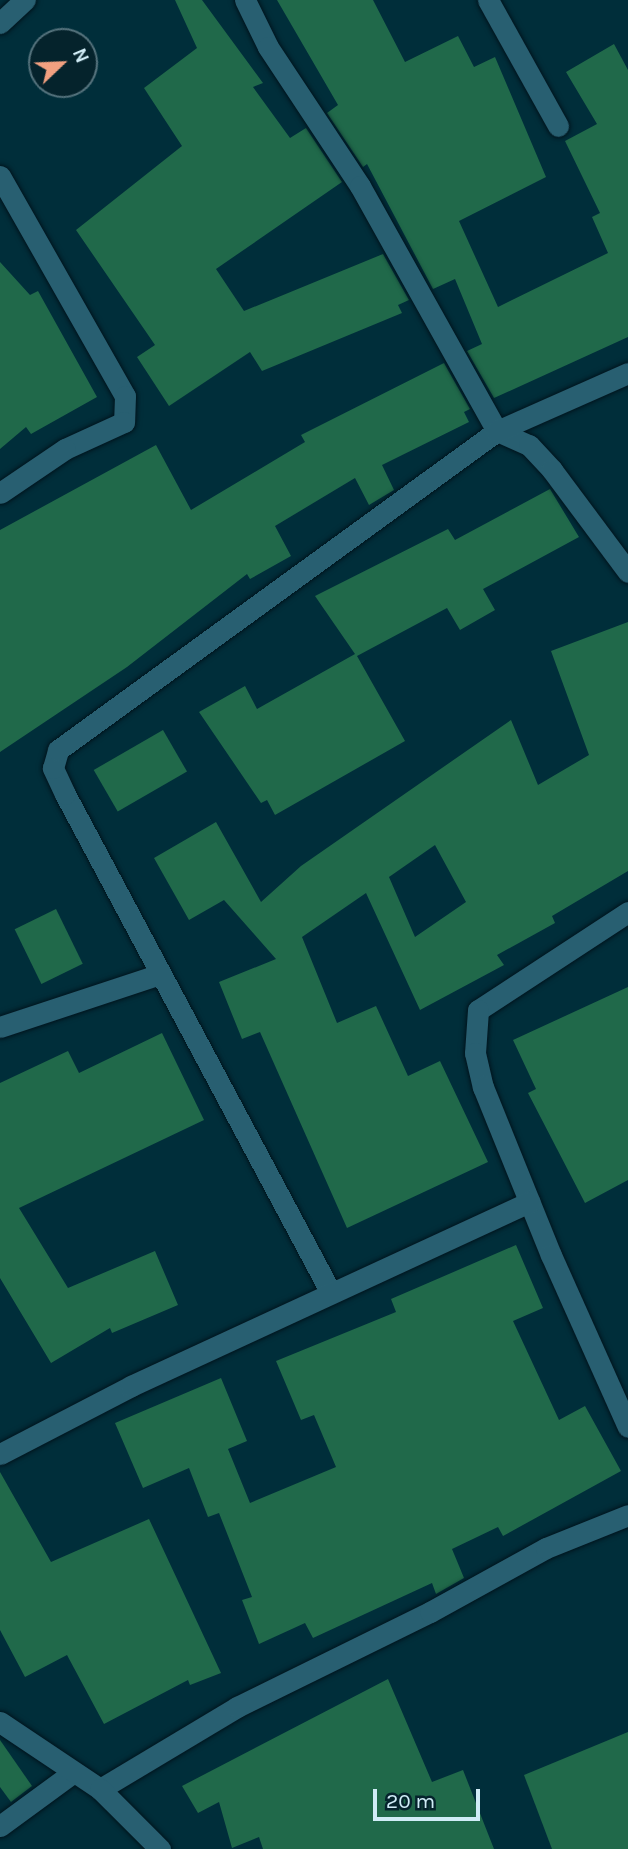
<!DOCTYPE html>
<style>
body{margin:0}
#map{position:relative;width:628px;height:1849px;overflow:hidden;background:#002e3a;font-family:Karla,sans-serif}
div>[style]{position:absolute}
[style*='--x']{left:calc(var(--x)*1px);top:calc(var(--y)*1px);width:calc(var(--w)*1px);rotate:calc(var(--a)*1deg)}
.building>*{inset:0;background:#20694a;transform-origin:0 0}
.roads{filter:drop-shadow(0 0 2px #00141d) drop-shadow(0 0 2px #00141d)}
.minor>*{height:21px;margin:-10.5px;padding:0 10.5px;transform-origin:10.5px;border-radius:10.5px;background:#285f71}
.tertiary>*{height:21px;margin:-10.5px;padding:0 10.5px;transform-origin:10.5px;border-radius:10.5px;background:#285f71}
span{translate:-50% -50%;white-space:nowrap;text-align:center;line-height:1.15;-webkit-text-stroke:5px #05232c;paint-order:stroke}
.north{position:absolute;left:28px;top:28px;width:70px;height:70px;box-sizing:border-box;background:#05232c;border:2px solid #56737d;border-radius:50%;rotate:67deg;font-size:19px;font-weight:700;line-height:28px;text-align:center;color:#d0ecf6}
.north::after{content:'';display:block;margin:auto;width:24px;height:32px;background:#f2a080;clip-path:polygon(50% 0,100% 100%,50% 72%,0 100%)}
.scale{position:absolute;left:373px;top:1789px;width:107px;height:32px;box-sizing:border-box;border:4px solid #d0ecf6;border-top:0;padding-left:9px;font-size:21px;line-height:24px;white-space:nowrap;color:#d0ecf6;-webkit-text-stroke:5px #05232c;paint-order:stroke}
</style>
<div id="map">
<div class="building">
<div style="clip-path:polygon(175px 0,202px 0,263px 83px,253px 87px,290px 138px,306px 128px,342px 182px,216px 269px,244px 311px,383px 254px,409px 300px,398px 305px,402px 313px,262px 371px,250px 352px,169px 406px,137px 357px,155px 345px,76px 230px,182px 146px,144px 88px,197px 48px)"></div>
<div style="clip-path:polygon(277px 0,373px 0,405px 62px,458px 36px,474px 67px,495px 57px,546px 177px,459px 221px,498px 307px,608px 253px,592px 217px,600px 213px,565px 141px,597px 124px,566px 72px,614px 44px,628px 70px,628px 337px,494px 398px,467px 351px,482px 344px,455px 279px,433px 289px,367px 164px,363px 167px,327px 113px,338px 105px)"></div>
<div style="clip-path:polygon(0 262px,30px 295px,38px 291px,97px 397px,31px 434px,26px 427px,0 449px)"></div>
<div style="clip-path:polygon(444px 363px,470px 409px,464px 412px,469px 422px,382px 465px,394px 490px,369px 505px,355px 478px,275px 526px,291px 556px,250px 579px,247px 574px,127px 667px,0 752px,0 530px,156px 445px,191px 510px,305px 442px,301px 435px)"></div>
<div style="clip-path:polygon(550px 489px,579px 537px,483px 589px,495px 610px,460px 630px,447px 608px,357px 656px,405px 741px,275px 815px,267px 800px,261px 803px,199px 712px,245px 686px,257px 709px,355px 654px,315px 596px,448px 529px,455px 540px)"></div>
<div style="clip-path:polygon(evenodd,628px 622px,628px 871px,552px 916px,555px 923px,497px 955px,504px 965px,420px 1010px,366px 893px,302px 937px,337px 1023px,376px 1006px,408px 1076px,440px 1061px,488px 1162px,347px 1228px,260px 1032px,242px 1039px,219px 982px,276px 959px,224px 900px,189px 920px,154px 858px,216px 822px,261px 902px,301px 866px,511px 720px,538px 785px,589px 755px,551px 651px,628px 622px,435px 845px,466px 902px,415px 937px,389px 877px,435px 845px)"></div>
<div style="left:163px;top:730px;width:48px;height:80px;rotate:60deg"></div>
<div style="left:56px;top:909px;width:61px;height:46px;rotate:64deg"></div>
<div style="clip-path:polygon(628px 987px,628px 1180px,585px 1203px,528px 1093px,536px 1089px,513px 1040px)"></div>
<div style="clip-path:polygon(162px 1033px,204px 1120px,19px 1208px,68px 1288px,155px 1251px,178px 1305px,112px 1333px,110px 1328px,51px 1363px,0 1278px,0 1083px,68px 1051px,79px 1073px)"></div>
<div style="clip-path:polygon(516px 1245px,543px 1308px,513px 1321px,559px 1420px,585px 1406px,621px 1471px,503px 1536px,498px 1527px,452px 1549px,464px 1578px,436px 1594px,432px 1583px,313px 1638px,305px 1623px,259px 1644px,242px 1600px,252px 1597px,219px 1513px,208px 1517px,189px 1468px,143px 1488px,115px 1423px,221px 1378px,247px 1441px,228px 1449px,250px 1503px,336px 1467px,314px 1415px,301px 1420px,276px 1361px,396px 1312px,391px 1299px)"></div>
<div style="clip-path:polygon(0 1472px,51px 1562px,149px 1519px,221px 1673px,190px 1685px,188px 1680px,104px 1724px,67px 1655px,25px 1677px,0 1630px)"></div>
<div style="clip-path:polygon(388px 1679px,432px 1782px,463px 1770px,494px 1849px,263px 1849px,259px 1837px,232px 1848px,219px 1802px,198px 1813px,182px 1786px)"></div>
<div style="clip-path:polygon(628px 1732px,628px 1849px,552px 1849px,524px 1775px)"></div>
<div style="clip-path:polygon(0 1740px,32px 1786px,11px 1802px,0 1787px)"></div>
</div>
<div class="roads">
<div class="minor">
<div style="--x:245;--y:0;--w:52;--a:63.9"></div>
<div style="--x:268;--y:47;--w:167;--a:56.5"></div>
<div style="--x:360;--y:186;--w:281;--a:60.8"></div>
<div style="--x:497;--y:431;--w:35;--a:24"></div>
<div style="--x:529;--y:445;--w:34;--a:47"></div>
<div style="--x:552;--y:470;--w:127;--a:53.3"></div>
<div style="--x:488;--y:0;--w:144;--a:60.9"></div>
<div style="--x:0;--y:23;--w:34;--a:-43"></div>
<div style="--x:0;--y:176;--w:253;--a:60.4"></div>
<div style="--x:125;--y:396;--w:26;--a:92"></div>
<div style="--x:124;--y:422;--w:65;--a:155.4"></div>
<div style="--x:65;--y:449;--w:78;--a:145.9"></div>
<div style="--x:628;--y:912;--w:179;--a:146.8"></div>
<div style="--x:478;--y:1010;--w:43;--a:94"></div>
<div style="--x:475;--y:1053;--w:35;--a:77"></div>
<div style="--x:483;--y:1087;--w:181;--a:68"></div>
<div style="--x:551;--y:1255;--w:188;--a:65.9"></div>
<div style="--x:0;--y:1027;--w:165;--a:-18.3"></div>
<div style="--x:330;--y:1291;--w:563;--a:-118.07"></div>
<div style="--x:65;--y:794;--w:29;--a:-115"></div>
<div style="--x:53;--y:768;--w:19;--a:-74"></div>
<div style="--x:58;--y:750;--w:543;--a:-36"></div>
<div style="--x:497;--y:431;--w:143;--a:-23.9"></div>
<div style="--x:0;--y:1454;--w:148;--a:-27.4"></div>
<div style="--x:131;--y:1386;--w:439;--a:-24.8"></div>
<div style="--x:100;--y:1789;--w:160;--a:-30.9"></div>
<div style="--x:237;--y:1707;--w:215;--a:-26.2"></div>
<div style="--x:430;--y:1612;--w:132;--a:-28.9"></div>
<div style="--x:546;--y:1548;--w:88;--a:-21.9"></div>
<div style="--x:0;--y:1826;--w:88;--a:-36.2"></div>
</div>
<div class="tertiary">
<div style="--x:0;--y:1722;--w:120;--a:33.8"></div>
<div style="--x:100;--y:1789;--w:85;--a:45"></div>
</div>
</div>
<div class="north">N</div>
<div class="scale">20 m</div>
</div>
